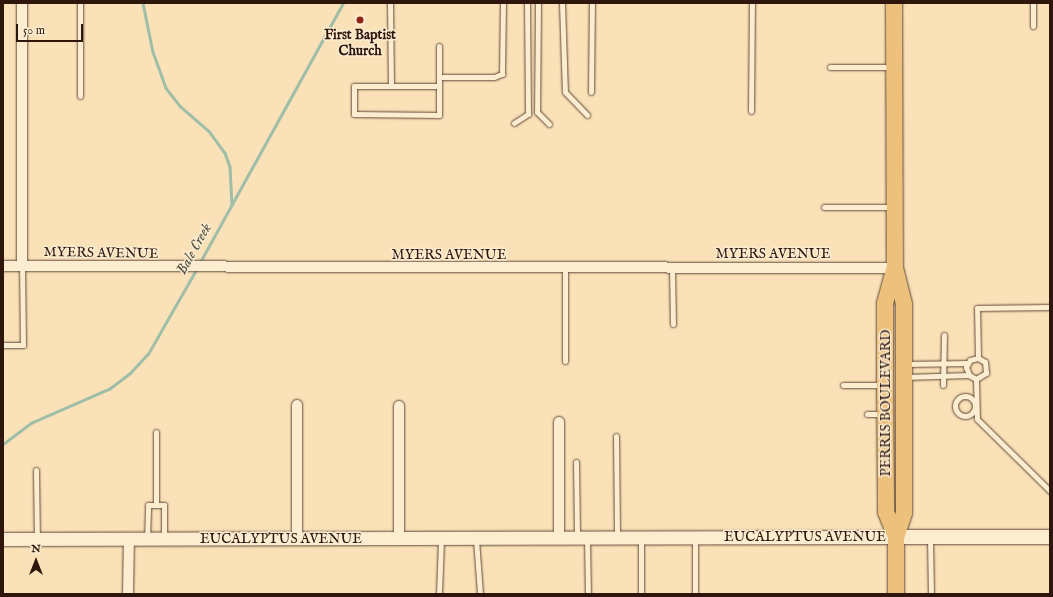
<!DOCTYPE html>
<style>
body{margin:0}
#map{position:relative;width:1053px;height:597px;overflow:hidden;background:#fae1b7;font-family:"IM FELL English",serif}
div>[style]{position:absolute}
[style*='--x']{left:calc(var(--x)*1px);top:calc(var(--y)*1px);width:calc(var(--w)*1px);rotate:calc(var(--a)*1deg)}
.stream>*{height:2.5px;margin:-1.25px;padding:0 1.25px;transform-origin:1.25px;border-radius:1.25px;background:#9fbea8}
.roads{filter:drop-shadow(0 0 1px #614937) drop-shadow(0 0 1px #614937)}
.service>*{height:5px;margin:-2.5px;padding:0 2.5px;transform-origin:2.5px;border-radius:2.5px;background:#fcecd0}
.service>.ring{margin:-2.5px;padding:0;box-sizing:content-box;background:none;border:5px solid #fcecd0;border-radius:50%}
.minor>*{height:10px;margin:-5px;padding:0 5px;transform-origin:5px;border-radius:5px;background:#fcecd0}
.tertiary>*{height:13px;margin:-6.5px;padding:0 6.5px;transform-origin:6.5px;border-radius:6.5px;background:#fcecd0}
.secondary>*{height:14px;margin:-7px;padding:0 7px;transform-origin:7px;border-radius:7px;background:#fcecd0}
.primary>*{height:16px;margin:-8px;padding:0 8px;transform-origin:8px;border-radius:8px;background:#edc07c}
.dots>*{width:11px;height:11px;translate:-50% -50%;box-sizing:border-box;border:2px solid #fcecd0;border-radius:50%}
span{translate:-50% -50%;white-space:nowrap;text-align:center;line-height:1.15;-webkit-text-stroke:3px #fcecd0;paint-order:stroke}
.poi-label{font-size:14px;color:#2e160c;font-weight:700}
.street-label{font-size:14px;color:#2e160c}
.water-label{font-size:15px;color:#565143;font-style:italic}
.frame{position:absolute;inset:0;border:4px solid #2e160c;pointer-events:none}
.north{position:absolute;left:16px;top:541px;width:40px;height:40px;-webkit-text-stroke:3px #fcecd0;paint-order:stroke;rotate:0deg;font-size:11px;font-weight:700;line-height:16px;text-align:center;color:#2e160c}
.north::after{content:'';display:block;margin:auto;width:14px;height:18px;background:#2e160c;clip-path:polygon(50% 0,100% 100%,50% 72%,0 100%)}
.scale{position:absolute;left:16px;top:24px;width:67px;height:18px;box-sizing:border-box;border:2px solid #2e160c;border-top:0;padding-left:5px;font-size:12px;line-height:14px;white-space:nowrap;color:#2e160c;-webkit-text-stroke:3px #fcecd0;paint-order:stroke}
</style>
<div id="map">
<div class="stream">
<div style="--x:143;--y:3;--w:50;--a:78.5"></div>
<div style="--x:153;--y:52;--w:38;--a:70"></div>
<div style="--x:166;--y:88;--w:23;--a:52"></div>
<div style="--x:180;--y:106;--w:38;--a:41"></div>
<div style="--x:209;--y:131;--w:27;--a:54"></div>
<div style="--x:225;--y:153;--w:15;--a:70"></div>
<div style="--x:230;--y:167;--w:38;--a:87"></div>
<div style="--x:199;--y:264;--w:298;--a:-61.1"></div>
<div style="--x:3;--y:444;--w:35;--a:-37"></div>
<div style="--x:31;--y:423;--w:85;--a:-23.6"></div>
<div style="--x:109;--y:389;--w:26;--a:-37"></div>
<div style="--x:130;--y:373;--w:26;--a:-47"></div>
<div style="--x:148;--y:354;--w:97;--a:-60.3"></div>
</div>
<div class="roads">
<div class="service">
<div style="--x:390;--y:3;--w:83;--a:89.3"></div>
<div style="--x:538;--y:3;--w:109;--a:90.5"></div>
<div style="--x:537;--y:112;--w:17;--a:45"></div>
<div style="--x:562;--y:3;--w:89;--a:88.1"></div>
<div style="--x:565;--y:92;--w:32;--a:46"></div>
<div style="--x:1033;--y:3;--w:23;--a:90"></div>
<div style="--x:439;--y:46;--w:40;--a:90"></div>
<div style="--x:439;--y:86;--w:85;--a:180"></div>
<div style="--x:354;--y:86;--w:28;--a:90"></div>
<div style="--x:354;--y:114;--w:85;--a:0.7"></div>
<div style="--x:439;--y:115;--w:29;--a:-90"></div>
<div style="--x:830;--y:67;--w:63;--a:0"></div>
<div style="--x:439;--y:77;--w:55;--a:0"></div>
<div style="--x:494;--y:77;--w:9;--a:-21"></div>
<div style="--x:502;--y:74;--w:71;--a:-89.2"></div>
<div style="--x:591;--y:92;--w:89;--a:-89.4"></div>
<div style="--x:80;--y:96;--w:93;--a:-90"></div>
<div style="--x:751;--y:111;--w:108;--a:-89.5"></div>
<div style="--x:514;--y:123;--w:17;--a:-33"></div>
<div style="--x:528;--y:114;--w:111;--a:-90.5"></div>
<div style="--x:824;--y:207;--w:69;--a:0"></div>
<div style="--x:565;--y:268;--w:93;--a:90"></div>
<div style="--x:672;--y:268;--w:56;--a:89"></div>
<div style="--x:3;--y:345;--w:20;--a:0"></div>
<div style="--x:23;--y:345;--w:79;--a:-90.7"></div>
<div style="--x:978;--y:358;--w:50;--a:-91.1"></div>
<div style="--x:977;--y:308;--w:73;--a:-0.8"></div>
<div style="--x:906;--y:364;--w:62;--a:-0.9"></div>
<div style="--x:905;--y:377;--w:64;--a:-1.8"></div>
<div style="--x:969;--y:375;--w:8;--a:30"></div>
<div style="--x:976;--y:379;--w:12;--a:-31"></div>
<div style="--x:986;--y:373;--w:11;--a:-95"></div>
<div style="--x:985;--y:362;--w:8;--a:-150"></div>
<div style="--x:978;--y:358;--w:8;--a:166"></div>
<div style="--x:970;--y:360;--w:8;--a:120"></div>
<div style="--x:966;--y:367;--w:9;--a:69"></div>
<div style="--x:976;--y:379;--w:40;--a:88.6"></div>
<div style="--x:977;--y:419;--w:103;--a:44.6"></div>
<div style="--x:843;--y:385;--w:39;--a:0"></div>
<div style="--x:943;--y:385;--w:50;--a:-88.9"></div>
<div class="ring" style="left:955px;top:396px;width:15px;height:15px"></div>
<div style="--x:867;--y:414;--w:15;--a:0"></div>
<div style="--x:616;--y:436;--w:101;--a:89.4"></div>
<div style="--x:576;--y:462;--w:75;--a:89.2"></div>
<div style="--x:36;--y:470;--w:68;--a:89.2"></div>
<div style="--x:156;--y:505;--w:73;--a:-90"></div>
<div style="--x:930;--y:538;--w:56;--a:89"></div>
<div style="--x:147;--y:539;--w:34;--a:-88"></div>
<div style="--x:148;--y:505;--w:16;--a:0"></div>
<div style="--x:164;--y:505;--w:33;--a:90"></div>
<div style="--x:476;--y:539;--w:55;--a:85.8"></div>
<div style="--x:587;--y:539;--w:55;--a:89"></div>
<div style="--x:641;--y:539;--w:55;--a:90"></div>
<div style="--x:439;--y:594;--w:55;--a:-87.9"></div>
<div style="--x:695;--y:594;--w:55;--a:-90"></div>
</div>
<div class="minor">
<div style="--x:3;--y:266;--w:892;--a:0.13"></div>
<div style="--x:22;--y:266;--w:263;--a:-90"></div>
<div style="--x:297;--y:405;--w:134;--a:90"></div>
<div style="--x:399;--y:406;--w:132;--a:90"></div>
<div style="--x:559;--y:422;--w:116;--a:90"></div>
<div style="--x:128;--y:594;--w:55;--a:-89"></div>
</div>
<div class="tertiary">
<div style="--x:3;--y:539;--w:893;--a:-0.13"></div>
</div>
<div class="secondary">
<div style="--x:896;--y:537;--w:154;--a:0"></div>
</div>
<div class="primary">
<div style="--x:894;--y:3;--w:265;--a:89.8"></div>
<div style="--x:895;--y:268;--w:37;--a:76"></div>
<div style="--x:904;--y:304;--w:209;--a:90"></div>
<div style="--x:904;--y:513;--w:25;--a:108"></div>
<div style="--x:896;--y:537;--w:57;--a:90"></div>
<div style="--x:894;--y:270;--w:34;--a:105"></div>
<div style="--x:885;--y:303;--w:82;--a:90"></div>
<div style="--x:885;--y:385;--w:127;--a:89.5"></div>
<div style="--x:886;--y:512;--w:27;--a:68"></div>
</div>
</div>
<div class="dots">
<div style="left:360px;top:20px;background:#8f2418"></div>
</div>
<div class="poi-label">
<span style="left:360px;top:43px">First Baptist<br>Church</span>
</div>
<div class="street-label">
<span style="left:101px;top:253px;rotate:1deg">MYERS AVENUE</span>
<span style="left:773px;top:254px">MYERS AVENUE</span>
<span style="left:449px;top:255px">MYERS AVENUE</span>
<span style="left:886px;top:403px;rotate:-90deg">PERRIS BOULEVARD</span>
<span style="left:805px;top:537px">EUCALYPTUS AVENUE</span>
<span style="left:281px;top:539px">EUCALYPTUS AVENUE</span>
</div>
<div class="water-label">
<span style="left:194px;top:249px;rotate:-61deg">Bale Creek</span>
</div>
<div class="frame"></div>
<div class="north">N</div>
<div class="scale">50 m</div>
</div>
